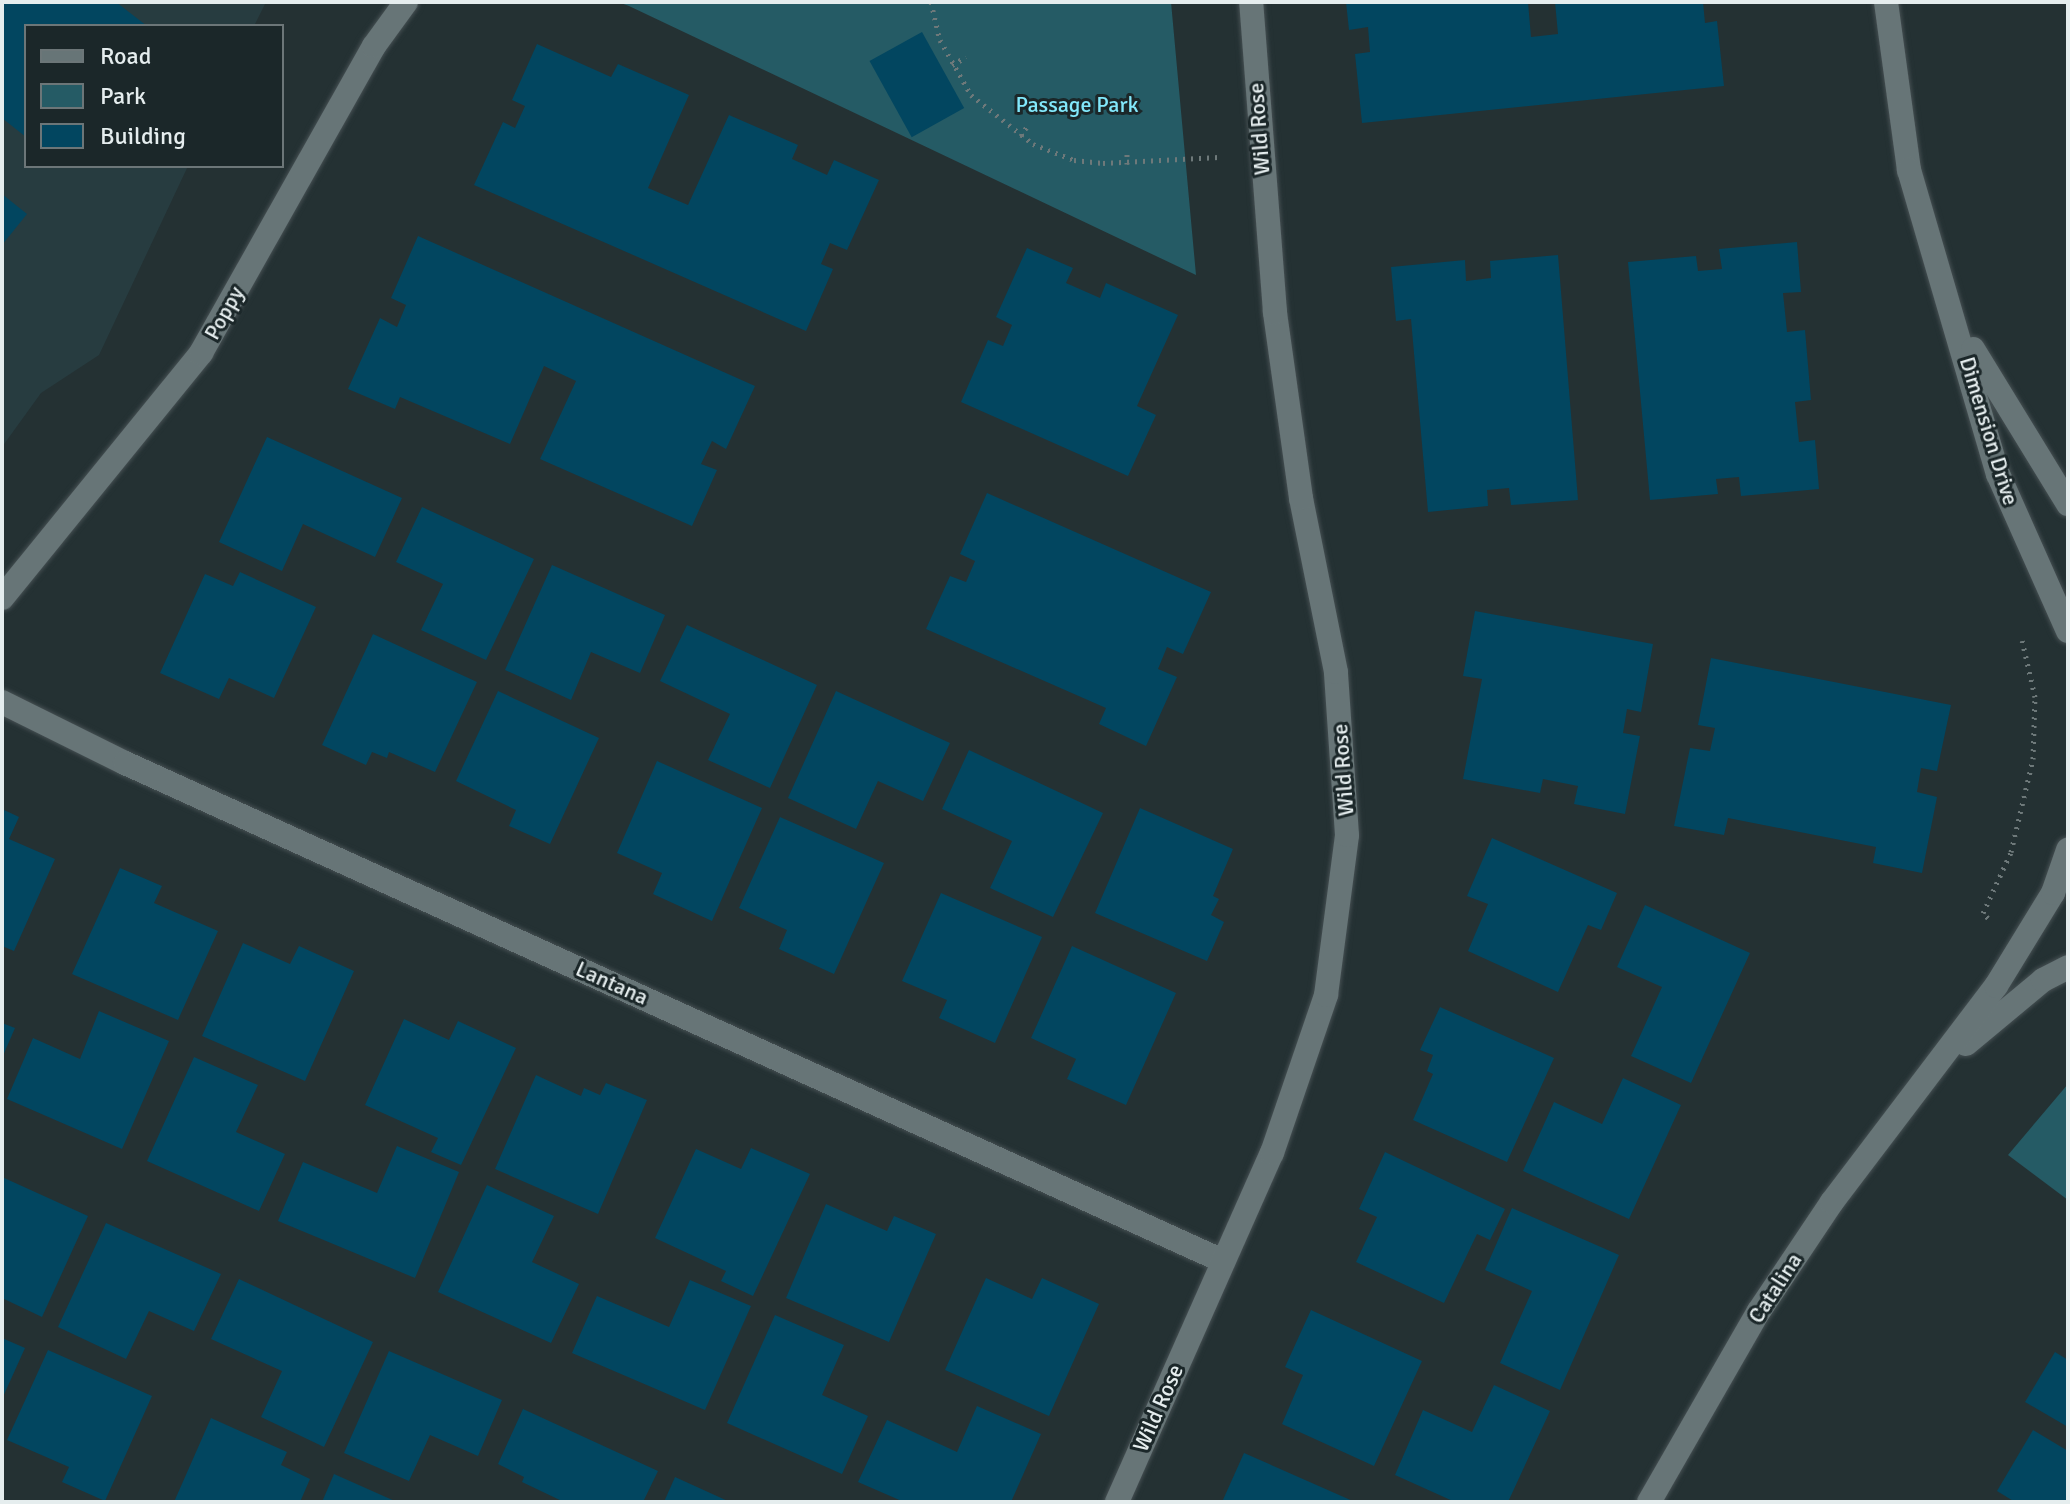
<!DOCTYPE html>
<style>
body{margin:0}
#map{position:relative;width:2070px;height:1504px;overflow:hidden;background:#243133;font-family:Signika,sans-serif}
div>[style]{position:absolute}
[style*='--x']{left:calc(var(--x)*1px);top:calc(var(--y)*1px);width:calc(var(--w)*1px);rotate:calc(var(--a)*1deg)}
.built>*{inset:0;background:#273c40}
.green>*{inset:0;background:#255b65}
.building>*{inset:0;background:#024660;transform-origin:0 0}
.path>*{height:5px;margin-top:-2.5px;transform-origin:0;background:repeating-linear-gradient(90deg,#6e797a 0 2px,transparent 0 8px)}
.roads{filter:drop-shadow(0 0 2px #454f52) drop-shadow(0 0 2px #454f52)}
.minor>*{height:24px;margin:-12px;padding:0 12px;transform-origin:12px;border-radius:12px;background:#677577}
span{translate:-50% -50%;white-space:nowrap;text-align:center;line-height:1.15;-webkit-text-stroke:6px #1b2729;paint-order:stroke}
.park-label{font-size:22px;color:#82e8fb}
.street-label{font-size:22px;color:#e5edee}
.frame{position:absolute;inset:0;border:4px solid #e5edee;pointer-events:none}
.legend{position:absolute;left:24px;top:24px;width:260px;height:144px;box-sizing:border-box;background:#1b2729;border:2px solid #6c7678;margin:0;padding:10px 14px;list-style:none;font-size:24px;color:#e5edee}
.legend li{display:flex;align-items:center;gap:16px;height:40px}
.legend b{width:40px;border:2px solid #6c7678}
</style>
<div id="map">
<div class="built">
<div style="clip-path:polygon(2px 2px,266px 2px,254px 26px,26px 26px,26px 166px,188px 166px,99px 355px,41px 393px,2px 447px)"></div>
</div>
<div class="green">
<div style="clip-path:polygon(618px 2px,1171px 2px,1196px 275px,629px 6px)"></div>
<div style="clip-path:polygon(2068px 1084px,2068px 1200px,2008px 1155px)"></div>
</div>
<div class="building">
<div style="clip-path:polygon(2px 2px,116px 2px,147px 26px,26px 26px,26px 137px,2px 118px)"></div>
<div style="clip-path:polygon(1346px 2px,1528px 2px,1531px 37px,1558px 34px,1555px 2px,1703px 2px,1705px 23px,1717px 21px,1724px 86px,1362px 123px,1355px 54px,1370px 52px,1368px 27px,1349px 30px)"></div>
<div style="left:922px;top:32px;width:87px;height:60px;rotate:61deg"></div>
<div style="clip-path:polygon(537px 44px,611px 77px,618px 64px,689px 95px,648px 188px,688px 205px,729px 115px,798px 145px,792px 159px,827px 175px,834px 160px,879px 180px,847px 250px,830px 243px,821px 264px,833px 269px,806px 331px,474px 185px,503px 122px,515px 128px,525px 106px,512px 100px)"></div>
<div style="clip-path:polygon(2px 194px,27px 214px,2px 245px)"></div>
<div style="clip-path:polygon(418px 236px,755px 386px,726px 449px,712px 441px,701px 464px,717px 470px,692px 526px,540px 459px,576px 381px,544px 366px,510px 444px,400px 397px,395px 409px,348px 389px,380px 318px,397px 327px,406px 305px,391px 298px)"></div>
<div style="clip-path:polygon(1797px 242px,1801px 292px,1783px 293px,1787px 332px,1805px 330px,1811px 400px,1795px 402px,1799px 442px,1815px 440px,1819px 489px,1741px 496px,1739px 477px,1716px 479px,1718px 494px,1650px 500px,1628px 262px,1696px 256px,1698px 271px,1722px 269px,1719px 249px)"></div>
<div style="clip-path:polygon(1027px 248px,1073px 268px,1066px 283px,1100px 298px,1106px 283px,1178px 315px,1137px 406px,1156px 415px,1128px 476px,961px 402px,988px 340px,1003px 346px,1012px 325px,996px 317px)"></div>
<div style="clip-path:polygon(1558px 255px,1578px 500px,1511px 505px,1509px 488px,1487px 490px,1488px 506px,1428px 512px,1411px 319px,1396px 321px,1391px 267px,1465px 260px,1466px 281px,1491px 278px,1490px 261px)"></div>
<div style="clip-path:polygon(267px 437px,402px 498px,375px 557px,303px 524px,282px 571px,219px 542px)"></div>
<div style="clip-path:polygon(987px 493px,1211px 592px,1183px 654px,1167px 647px,1158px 669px,1177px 677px,1146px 746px,1099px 724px,1106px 708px,926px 629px,950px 576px,966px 582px,975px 561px,960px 554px)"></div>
<div style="clip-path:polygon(422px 507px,534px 559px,486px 660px,421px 630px,443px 584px,396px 562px)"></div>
<div style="clip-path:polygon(552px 565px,665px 615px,640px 673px,591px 652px,571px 700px,505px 670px)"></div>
<div style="clip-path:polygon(240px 572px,316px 607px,274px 698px,229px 678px,219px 699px,160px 673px,205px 574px,233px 586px)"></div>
<div style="clip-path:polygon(1475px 611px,1653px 644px,1641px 712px,1627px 709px,1623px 733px,1640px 736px,1625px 814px,1574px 804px,1578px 786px,1543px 779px,1540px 793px,1463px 779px,1482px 679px,1463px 676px)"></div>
<div style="clip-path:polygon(687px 625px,817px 685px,770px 788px,708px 760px,730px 714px,660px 681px)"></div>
<div style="clip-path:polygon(373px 634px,477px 682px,435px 772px,389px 752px,387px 758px,372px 752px,366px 765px,322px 745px)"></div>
<div style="clip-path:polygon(1711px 658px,1951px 705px,1937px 771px,1921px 768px,1917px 792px,1937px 797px,1922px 873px,1873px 863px,1876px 847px,1728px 818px,1724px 835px,1674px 826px,1690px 748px,1710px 751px,1715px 728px,1698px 725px)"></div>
<div style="clip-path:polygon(498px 691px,599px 738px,550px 844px,509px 826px,516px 810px,456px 781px)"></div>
<div style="clip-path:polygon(836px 691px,950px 743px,923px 801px,878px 781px,856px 829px,788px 798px)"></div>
<div style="clip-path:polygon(969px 750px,1103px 813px,1053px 917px,990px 888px,1012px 841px,942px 809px)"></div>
<div style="clip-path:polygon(657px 761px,762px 808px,712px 921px,653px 894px,662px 873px,617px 853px)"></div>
<div style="clip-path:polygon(1140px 808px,1233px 849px,1213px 896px,1219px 899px,1211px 915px,1224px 922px,1207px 961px,1095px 913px)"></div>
<div style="clip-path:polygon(2px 809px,19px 817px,9px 839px,55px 859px,14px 951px,2px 946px)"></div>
<div style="clip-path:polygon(780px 817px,884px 863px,834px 974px,779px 949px,787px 930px,739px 908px)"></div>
<div style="clip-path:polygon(1492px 838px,1617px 893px,1601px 930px,1588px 925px,1558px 992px,1468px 951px,1488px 904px,1467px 896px)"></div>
<div style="clip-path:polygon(120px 868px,162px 886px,154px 903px,218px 931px,178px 1020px,72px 974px)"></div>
<div style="clip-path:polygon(941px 893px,1042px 937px,995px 1043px,939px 1018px,947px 1000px,902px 981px)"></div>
<div style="clip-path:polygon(1645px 905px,1750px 953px,1691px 1083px,1631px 1056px,1662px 987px,1617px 967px)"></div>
<div style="clip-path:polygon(243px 943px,290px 964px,299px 946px,354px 971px,305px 1081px,202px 1036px)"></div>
<div style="clip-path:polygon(1072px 946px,1176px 993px,1126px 1105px,1067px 1079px,1076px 1059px,1031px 1038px)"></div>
<div style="clip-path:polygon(1440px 1007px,1554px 1058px,1507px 1162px,1413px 1120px,1433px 1074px,1427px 1071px,1433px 1055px,1420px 1050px)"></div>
<div style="clip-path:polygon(99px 1011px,169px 1041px,122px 1149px,7px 1099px,33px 1038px,80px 1059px)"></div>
<div style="clip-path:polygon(404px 1019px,449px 1040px,458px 1021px,516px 1048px,461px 1165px,431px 1152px,438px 1138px,365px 1105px)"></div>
<div style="clip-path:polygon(2px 1023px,15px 1028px,2px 1058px)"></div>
<div style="clip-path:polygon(194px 1057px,258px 1085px,236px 1132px,285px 1154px,259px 1211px,147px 1161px)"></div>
<div style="clip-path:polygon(536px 1075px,581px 1096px,584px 1088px,600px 1095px,606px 1083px,647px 1100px,598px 1214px,495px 1169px)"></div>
<div style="clip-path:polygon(1623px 1078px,1681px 1105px,1629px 1219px,1523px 1171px,1554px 1102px,1602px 1124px)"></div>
<div style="clip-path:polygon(397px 1146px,459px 1172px,415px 1278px,278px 1221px,303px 1162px,377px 1193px)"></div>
<div style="clip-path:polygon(751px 1148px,810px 1174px,753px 1296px,721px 1281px,726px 1271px,655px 1238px,696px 1149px,741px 1169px)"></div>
<div style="clip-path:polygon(1385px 1152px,1505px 1209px,1490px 1240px,1477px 1234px,1444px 1303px,1356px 1262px,1377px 1217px,1359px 1209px)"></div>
<div style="clip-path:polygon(2px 1177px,88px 1216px,42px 1317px,2px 1298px)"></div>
<div style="clip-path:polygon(487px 1185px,554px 1216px,532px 1262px,579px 1284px,551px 1343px,438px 1292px)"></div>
<div style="clip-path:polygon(826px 1204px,887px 1231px,894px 1216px,936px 1234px,889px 1342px,786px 1298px)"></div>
<div style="clip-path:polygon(1512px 1208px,1619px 1255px,1560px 1390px,1500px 1363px,1532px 1291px,1485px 1270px)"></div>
<div style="clip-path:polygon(106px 1223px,221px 1274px,194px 1331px,149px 1311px,126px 1359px,58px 1327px)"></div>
<div style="clip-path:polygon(986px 1278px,1032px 1299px,1042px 1278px,1099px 1304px,1049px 1416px,945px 1370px)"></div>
<div style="clip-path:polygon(239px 1279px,373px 1342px,324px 1447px,261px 1417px,282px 1371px,211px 1339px)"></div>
<div style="clip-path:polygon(690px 1280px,751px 1306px,705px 1410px,572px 1353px,597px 1296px,669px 1327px)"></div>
<div style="clip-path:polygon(1311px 1310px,1422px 1361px,1374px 1466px,1282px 1424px,1303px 1375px,1285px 1367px)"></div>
<div style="clip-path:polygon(775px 1315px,844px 1345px,822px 1395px,868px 1416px,842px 1474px,727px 1423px)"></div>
<div style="clip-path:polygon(2px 1338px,25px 1348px,2px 1399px)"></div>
<div style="clip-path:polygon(48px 1350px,152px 1396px,105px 1501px,62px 1482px,69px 1467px,7px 1440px)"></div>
<div style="clip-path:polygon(389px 1351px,502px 1400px,478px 1456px,430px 1435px,409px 1481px,344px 1453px)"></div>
<div style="clip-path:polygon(2055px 1352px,2068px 1360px,2068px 1427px,2025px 1402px)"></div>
<div style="clip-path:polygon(1494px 1385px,1550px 1411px,1508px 1502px,1455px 1502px,1395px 1475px,1423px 1410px,1472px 1432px)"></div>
<div style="clip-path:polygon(977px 1406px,1041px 1434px,1011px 1502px,904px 1502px,858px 1482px,887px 1420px,957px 1452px)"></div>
<div style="clip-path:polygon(523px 1409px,658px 1471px,643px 1502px,564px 1502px,522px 1482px,524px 1477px,498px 1464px)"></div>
<div style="clip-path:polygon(211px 1418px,287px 1452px,281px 1465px,310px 1479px,300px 1502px,174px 1502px)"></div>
<div style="clip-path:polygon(2033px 1430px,2068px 1451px,2068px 1502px,2015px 1502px,1997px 1491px)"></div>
<div style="clip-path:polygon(1244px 1453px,1355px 1502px,1222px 1502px)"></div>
<div style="clip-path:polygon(334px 1474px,397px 1502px,322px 1502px)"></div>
<div style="clip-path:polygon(675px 1477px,730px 1502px,664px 1502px)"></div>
</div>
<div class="path">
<div style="--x:931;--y:2;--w:39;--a:77"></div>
<div style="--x:940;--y:40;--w:63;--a:60.6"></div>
<div style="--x:971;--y:95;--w:79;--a:38.3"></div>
<div style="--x:1033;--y:144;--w:44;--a:21.3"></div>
<div style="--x:1074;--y:160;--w:29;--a:6"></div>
<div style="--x:1103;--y:163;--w:116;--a:-3"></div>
<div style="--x:952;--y:65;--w:16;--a:-30"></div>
<div style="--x:1021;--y:136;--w:15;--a:-58"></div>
<div style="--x:1127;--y:164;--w:15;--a:-90"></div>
<div style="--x:1988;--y:918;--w:7;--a:-135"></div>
<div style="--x:1983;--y:913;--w:67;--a:-65.3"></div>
<div style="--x:2011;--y:852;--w:96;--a:-76.7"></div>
<div style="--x:2033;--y:759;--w:62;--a:-88.2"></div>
<div style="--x:2035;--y:697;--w:58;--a:-102.8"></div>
</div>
<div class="roads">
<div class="minor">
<div style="--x:1886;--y:2;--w:170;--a:82.2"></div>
<div style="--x:1909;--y:170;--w:317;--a:73.7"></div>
<div style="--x:1998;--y:474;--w:172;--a:66"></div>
<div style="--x:1973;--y:349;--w:182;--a:58.5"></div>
<div style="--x:2;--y:598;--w:316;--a:-50.9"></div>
<div style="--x:201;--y:353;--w:352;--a:-60.6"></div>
<div style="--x:374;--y:46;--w:54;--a:-54"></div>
<div style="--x:2;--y:702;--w:137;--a:26.4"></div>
<div style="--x:125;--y:763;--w:1206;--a:24.4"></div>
<div style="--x:1966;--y:1044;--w:100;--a:-39.7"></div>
<div style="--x:2043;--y:980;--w:28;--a:-27"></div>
<div style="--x:1117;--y:1502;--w:382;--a:-66.1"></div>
<div style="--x:1272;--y:1153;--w:167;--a:-71.1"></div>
<div style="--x:1326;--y:995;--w:161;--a:-82.5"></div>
<div style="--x:1347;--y:835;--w:163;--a:-93.9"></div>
<div style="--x:1336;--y:672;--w:177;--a:-101.4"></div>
<div style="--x:1301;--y:498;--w:188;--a:-98"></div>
<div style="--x:1275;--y:312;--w:311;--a:-94.4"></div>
<div style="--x:1649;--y:1502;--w:220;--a:-60.1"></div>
<div style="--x:1759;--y:1311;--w:131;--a:-56.2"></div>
<div style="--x:1832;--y:1202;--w:271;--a:-52.8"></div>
<div style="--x:1996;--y:986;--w:109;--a:-58.5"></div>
<div style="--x:2053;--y:893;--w:46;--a:-70.8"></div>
</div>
</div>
<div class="park-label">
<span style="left:1077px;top:105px">Passage Park</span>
</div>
<div class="street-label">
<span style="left:1259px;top:129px;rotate:-94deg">Wild Rose</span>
<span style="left:224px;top:313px;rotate:-61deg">Poppy</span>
<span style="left:1989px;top:431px;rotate:73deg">Dimension Drive</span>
<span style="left:1343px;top:770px;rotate:-94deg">Wild Rose</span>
<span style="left:612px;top:983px;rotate:24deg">Lantana</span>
<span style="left:1775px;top:1288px;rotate:-57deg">Catalina</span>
<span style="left:1158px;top:1408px;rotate:-66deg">Wild Rose</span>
</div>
<div class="frame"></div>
<ul class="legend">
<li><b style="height:10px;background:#677577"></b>Road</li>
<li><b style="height:22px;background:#255b65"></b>Park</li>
<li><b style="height:22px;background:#024660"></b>Building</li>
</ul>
</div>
